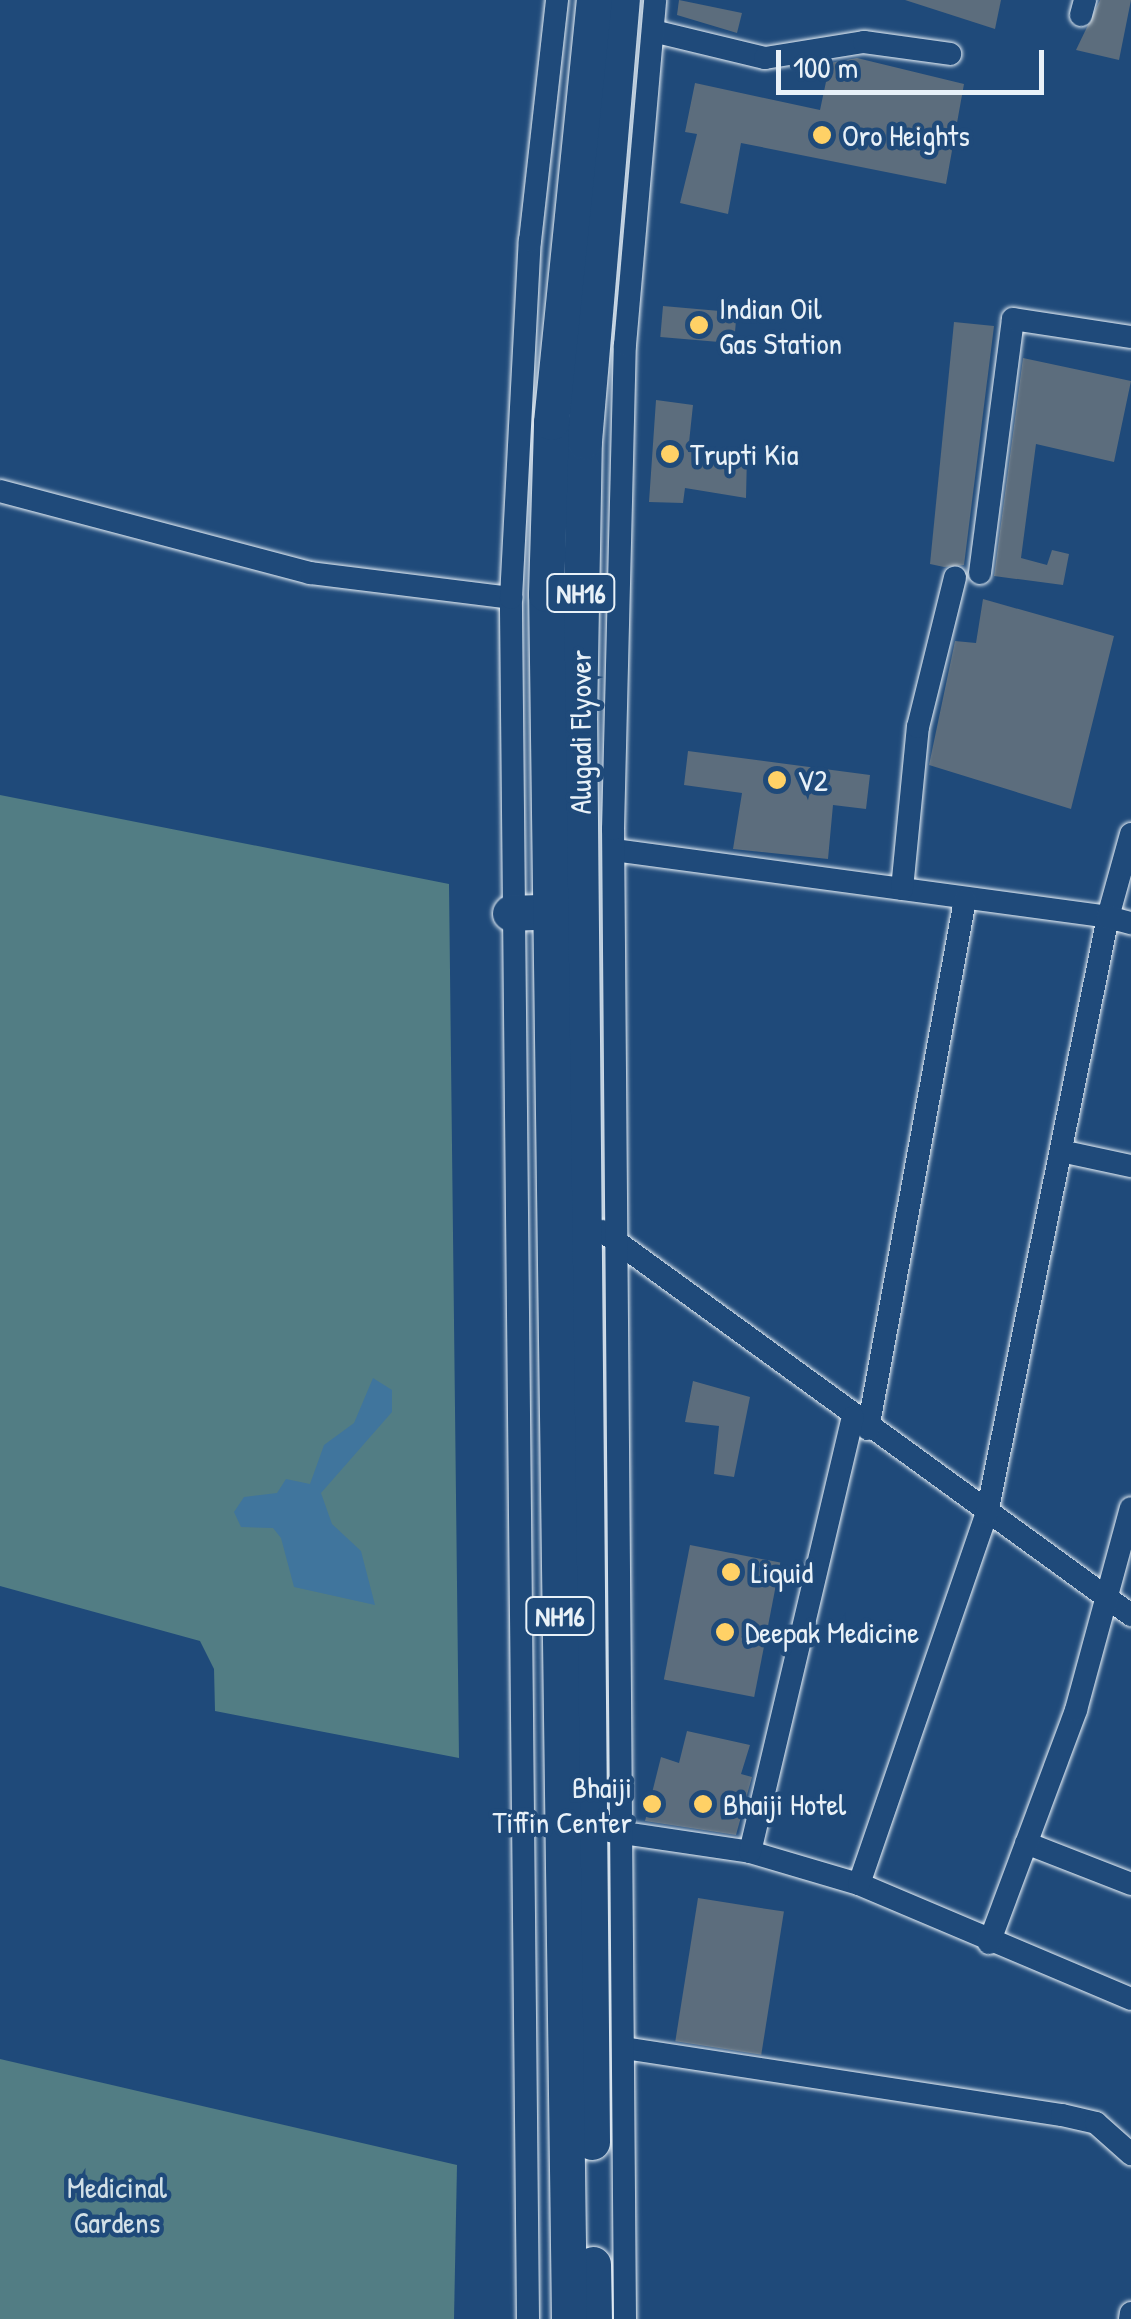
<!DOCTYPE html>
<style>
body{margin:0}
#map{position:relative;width:1131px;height:2319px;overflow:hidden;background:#1f4a7a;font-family:"Patrick Hand",sans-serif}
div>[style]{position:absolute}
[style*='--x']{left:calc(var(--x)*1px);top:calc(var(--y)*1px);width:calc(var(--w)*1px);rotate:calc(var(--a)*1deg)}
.green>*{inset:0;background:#527d84}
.water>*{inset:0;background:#40759d}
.building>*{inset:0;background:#5c6d7d;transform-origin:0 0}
.roads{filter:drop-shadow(0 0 2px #e8f1f8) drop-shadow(0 0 2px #e8f1f8)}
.minor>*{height:22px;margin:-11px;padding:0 11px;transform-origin:11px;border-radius:11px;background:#1f4a7a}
.highway>*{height:35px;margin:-17.5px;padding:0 17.5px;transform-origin:17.5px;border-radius:17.5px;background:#1f4a7a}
.dots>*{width:28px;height:28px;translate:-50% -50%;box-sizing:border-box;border:5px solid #1f4a7a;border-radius:50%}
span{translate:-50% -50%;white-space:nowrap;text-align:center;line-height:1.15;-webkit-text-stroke:9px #1f4a7a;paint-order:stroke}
.shield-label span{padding:2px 8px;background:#1f4a7a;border:2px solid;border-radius:8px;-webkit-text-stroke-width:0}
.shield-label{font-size:28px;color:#e8f1f8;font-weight:700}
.poi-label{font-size:30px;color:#e8f1f8}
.left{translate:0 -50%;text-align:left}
.right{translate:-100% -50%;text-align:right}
.street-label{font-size:30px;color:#e8f1f8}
.park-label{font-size:30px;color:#d2e0e7}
.scale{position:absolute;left:776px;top:50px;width:268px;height:45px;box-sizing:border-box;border:5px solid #e8f1f8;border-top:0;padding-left:12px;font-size:30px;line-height:35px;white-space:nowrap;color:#e8f1f8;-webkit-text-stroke:8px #1f4a7a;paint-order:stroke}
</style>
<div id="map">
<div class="green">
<div style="clip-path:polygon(0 795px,449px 884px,459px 1758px,215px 1711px,214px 1669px,200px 1641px,0 1586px)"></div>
<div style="clip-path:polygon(0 2059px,457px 2165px,454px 2319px,0 2319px)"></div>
</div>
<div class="water">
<div style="clip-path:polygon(373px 1378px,392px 1390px,392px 1412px,321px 1493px,332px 1524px,361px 1551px,375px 1605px,294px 1587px,281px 1538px,273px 1528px,241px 1527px,234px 1512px,244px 1497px,277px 1493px,286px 1479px,310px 1484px,324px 1445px,354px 1423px)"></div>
</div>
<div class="building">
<div style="clip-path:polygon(679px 0,742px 13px,737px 33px,677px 15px)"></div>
<div style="clip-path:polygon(905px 0,1001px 0,995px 29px)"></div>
<div style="clip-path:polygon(1100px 0,1131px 0,1119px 60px,1076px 50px)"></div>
<div style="clip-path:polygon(857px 58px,964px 84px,946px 184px,741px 143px,728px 214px,680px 203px,697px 134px,685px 132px,695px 83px,820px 110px,830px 63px)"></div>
<div style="left:663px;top:306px;width:74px;height:31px;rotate:5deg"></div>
<div style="clip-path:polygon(954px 322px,994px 326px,964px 565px,944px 567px,930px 564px)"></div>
<div style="clip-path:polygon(1023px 358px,1131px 381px,1114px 462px,1036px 444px,1021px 558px,1047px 565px,1052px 550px,1069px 554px,1063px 585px,994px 576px)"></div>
<div style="clip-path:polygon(656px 400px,693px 405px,688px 452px,747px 455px,746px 498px,685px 488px,683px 503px,649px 502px)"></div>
<div style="clip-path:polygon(983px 599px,1114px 636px,1071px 809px,929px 765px,955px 641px,976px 643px)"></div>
<div style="clip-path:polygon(688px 751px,870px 775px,866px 809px,833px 805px,828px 859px,733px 849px,742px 793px,684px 785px)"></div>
<div style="clip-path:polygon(693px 1381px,750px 1397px,734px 1477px,714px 1474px,719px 1426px,685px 1422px)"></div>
<div style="left:690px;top:1545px;width:92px;height:137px;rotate:11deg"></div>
<div style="clip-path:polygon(687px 1731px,750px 1745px,741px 1774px,752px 1777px,736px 1835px,645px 1821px,661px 1757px,679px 1763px)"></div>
<div style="left:698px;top:1898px;width:87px;height:145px;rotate:9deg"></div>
</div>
<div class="roads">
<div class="minor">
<div style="--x:1081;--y:15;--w:16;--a:-75"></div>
<div style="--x:653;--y:31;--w:115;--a:13.6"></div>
<div style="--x:765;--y:58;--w:100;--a:-9.2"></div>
<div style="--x:864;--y:42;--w:87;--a:7.9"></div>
<div style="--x:0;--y:491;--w:321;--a:14.8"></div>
<div style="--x:310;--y:573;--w:203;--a:7.1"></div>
<div style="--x:980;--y:573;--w:256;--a:-82.6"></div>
<div style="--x:1013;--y:319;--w:119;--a:8.7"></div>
<div style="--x:614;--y:850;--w:499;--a:7.7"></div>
<div style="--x:1108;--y:917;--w:86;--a:-74.5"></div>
<div style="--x:902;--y:889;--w:163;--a:-84.4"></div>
<div style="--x:918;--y:727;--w:154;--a:-76.1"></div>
<div style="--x:1061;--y:1151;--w:72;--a:12.1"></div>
<div style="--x:602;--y:1231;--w:654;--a:35.98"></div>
<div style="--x:868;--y:1429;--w:538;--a:-79.61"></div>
<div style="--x:610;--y:1831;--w:142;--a:8.5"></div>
<div style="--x:750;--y:1852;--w:114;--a:16.4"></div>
<div style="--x:859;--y:1884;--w:295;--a:22.9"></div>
<div style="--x:1026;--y:1843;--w:113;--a:21.3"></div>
<div style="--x:750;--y:1852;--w:447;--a:-76.7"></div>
<div style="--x:859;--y:1884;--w:392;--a:-71"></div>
<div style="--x:987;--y:1513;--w:608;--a:-78.52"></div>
<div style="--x:1108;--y:917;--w:24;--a:15"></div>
<div style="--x:989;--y:1943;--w:249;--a:-69.5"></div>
<div style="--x:1076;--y:1710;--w:209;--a:-74.8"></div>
<div style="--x:624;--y:2048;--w:443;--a:8.7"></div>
<div style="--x:1062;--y:2115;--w:35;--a:13"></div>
<div style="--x:1096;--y:2123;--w:47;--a:41.5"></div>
<div style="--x:528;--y:2319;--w:1721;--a:-90.57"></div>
<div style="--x:511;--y:598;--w:358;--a:-87"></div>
<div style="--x:530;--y:241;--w:243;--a:-83.6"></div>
<div style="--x:625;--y:2319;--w:1490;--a:-90.46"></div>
<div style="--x:613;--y:829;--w:484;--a:-88.6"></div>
<div style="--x:625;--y:345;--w:346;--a:-85"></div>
<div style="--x:1130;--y:2319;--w:6;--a:-81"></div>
</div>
<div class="highway">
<div style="--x:510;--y:913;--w:36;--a:-2"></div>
<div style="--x:592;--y:2142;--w:1422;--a:-90.52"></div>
<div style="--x:579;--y:720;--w:279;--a:-89"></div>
<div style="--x:584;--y:441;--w:443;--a:-85.1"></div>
<div style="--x:593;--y:2264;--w:55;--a:89"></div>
<div style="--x:569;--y:2319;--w:1725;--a:-90.76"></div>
<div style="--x:546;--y:594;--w:172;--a:-88.3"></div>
<div style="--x:551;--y:422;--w:424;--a:-84.2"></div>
</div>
</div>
<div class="dots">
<div style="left:822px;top:135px;background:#ffd166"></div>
<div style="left:699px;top:325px;background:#ffd166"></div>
<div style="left:670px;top:454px;background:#ffd166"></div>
<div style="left:777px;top:780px;background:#ffd166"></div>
<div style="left:731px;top:1572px;background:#ffd166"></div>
<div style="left:725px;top:1632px;background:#ffd166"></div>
<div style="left:652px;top:1804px;background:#ffd166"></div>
<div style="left:703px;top:1804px;background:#ffd166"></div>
</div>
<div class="shield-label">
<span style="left:581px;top:593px">NH16</span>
<span style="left:560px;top:1616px">NH16</span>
</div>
<div class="poi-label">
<span class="left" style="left:842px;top:135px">Oro Heights</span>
<span class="left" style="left:719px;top:325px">Indian Oil<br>Gas Station</span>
<span class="left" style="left:690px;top:454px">Trupti Kia</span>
<span class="left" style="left:797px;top:780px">V2</span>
<span class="left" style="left:751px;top:1572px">Liquid</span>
<span class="left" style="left:745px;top:1632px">Deepak Medicine</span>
<span class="right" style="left:632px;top:1804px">Bhaiji<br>Tiffin Center</span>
<span class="left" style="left:723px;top:1804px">Bhaiji Hotel</span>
</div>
<div class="street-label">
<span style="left:580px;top:732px;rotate:-90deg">Alugadi Flyover</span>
</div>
<div class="park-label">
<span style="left:117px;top:2204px">Medicinal<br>Gardens</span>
</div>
<div class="scale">100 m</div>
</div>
